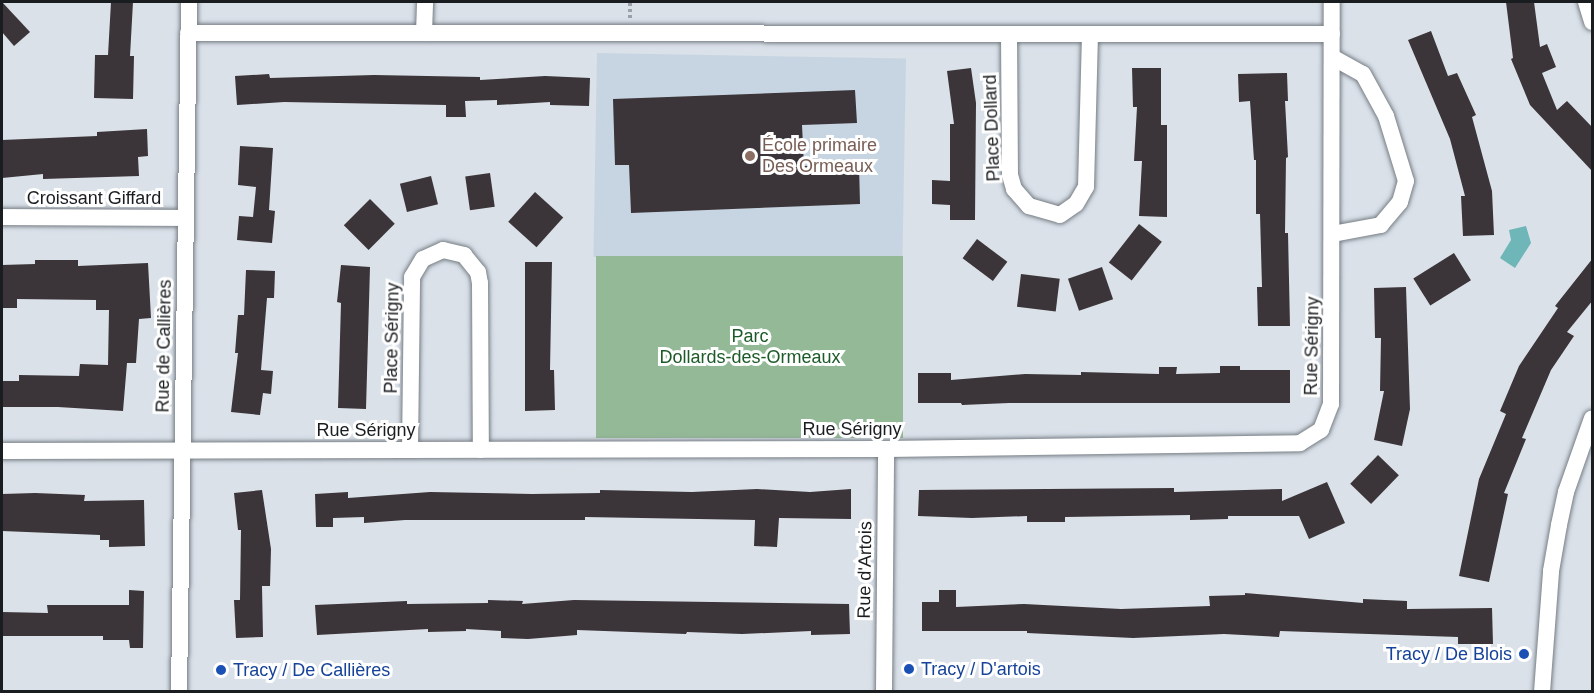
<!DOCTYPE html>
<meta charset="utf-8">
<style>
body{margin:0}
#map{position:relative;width:1594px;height:693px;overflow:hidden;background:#dae1e9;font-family:Helvetica,sans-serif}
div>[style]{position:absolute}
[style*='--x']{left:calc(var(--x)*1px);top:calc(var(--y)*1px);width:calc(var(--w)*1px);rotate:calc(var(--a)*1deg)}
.built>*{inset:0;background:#c7d5e2;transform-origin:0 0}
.green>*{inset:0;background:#94b997;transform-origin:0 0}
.water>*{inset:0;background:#6eb6b7}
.building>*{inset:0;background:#3b3438;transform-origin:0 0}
.path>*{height:4px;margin-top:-2px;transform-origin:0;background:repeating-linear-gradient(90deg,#9ba1a7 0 3px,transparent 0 6px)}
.roads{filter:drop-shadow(0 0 2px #767d84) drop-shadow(0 0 2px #767d84)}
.minor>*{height:16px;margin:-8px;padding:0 8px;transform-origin:8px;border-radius:8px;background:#fff}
.dots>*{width:16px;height:16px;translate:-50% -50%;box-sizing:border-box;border:3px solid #fff;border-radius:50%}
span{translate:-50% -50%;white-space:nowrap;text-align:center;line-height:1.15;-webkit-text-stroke:6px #fff;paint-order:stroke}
.street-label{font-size:18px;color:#1a1d20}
.education-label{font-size:18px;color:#785e54}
.left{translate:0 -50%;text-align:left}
.park-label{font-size:18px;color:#1c5a28}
.transit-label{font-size:18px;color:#164399}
.right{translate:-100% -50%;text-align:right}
.frame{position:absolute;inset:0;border:3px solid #1a1d20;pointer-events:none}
</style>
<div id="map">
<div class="built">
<div style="left:597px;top:53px;width:309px;height:204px;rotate:1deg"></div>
</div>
<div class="green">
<div style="left:903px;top:256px;width:182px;height:307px;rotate:90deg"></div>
</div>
<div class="water">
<div style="clip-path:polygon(1526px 226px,1531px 243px,1515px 268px,1500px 258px,1511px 240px,1509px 230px)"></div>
</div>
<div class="building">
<div style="clip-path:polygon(2px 2px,30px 32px,14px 46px,2px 32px)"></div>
<div style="clip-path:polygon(111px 2px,133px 2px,130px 56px,134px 56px,133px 99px,94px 98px,95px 55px,108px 55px)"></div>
<div style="clip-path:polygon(1506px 2px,1534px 2px,1540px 47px,1547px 44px,1556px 67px,1542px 73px,1557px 110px,1567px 101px,1593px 128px,1593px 172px,1530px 105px,1511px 59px,1513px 58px)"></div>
<div style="clip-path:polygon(1431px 31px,1448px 76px,1457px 73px,1476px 115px,1472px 117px,1492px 191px,1494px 235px,1463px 236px,1461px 196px,1465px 196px,1450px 139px,1408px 40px)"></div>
<div style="clip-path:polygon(971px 68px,976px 103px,975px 220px,950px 220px,950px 205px,932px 204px,932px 180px,950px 181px,950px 124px,954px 124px,947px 71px)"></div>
<div style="clip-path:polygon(1132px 68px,1161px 68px,1161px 125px,1167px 125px,1167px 217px,1139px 216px,1142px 161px,1134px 161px,1137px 107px,1133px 107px)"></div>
<div style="clip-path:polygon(1287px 73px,1288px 101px,1285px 101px,1288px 157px,1286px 158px,1285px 233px,1288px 233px,1290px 326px,1258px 326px,1257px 287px,1262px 287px,1260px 214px,1256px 214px,1256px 160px,1254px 160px,1250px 101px,1239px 102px,1238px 74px)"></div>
<div style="clip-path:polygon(269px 74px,270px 78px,374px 75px,480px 77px,480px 80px,545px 76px,590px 78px,589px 106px,550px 105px,550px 102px,497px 105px,497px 100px,465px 101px,466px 117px,446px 117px,446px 105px,284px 102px,237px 105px,235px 76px)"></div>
<div style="clip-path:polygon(855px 90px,857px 123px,802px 125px,804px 166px,859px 164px,860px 204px,631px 213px,629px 165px,615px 165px,613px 99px)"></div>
<div style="clip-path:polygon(147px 129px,148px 156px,138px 157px,139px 176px,43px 179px,43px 174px,2px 178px,2px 140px,97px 136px,97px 132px)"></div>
<div style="clip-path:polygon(240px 146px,273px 148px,269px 210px,275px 211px,272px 243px,237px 240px,239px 216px,253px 217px,256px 187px,238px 185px)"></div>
<div style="left:490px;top:173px;width:34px;height:25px;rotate:82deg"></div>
<div style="left:431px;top:176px;width:29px;height:32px;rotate:76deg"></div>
<div style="left:535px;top:192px;width:38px;height:40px;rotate:42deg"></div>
<div style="left:370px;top:199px;width:35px;height:37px;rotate:45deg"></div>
<div style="left:1139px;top:224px;width:29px;height:49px;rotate:38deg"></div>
<div style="left:977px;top:239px;width:38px;height:24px;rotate:37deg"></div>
<div style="left:1454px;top:253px;width:32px;height:48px;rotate:58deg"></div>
<div style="clip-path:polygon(1593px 258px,1593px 300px,1567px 332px,1574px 336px,1551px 370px,1522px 438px,1526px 439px,1504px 493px,1508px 494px,1489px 582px,1459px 576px,1479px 479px,1506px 414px,1500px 411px,1519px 366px,1558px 308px,1555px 306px)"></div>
<div style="clip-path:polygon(35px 260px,78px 260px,78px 266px,148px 263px,151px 318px,139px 319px,136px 363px,127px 363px,123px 411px,58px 407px,2px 407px,2px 381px,19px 381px,19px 375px,79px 376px,80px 364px,108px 365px,109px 310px,96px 310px,96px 300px,17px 299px,17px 308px,2px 308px,2px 265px,35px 264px)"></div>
<div style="clip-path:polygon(525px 262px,552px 262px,550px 370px,554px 370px,555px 410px,525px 411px)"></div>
<div style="clip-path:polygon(341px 265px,370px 267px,366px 409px,338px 408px,341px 303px,337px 302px)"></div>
<div style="left:1102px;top:267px;width:34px;height:36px;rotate:71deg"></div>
<div style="clip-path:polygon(246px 270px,275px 271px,274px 298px,267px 298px,261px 370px,273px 371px,271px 394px,263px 393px,260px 415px,231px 412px,238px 353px,235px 353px,238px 315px,244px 315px)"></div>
<div style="left:1021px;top:274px;width:39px;height:33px;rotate:7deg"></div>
<div style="clip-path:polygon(1406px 287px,1410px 409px,1402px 446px,1374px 440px,1384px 391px,1380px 391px,1381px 338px,1375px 338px,1374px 288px)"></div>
<div style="clip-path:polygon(1220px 366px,1240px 366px,1240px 370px,1290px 370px,1290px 403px,1009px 403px,962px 405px,961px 403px,918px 403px,918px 373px,951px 373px,951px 380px,1025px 374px,1081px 375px,1081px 372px,1159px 374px,1159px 367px,1177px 367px,1176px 374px,1220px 373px)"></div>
<div style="left:1378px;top:455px;width:29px;height:40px;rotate:44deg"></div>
<div style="clip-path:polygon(1327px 482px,1345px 523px,1309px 539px,1299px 516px,1228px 516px,1228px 519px,1190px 520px,1190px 515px,1065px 517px,1065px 522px,1027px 522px,1027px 516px,972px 518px,918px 516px,919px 490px,1174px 488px,1174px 492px,1282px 489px,1282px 501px)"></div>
<div style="clip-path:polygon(757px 489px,810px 492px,851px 489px,851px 519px,779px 518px,777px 547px,754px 546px,755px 520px,585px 517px,585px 520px,405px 520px,364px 523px,364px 517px,333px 518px,333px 527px,316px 527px,315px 494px,348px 492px,348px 498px,430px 492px,532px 494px,600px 493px,600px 490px,692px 492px)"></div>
<div style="clip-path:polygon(262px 490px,271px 549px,270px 586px,262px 586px,263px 637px,236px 638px,234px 600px,240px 600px,241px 530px,238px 530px,234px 493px)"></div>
<div style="clip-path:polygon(35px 493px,85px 495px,84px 501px,144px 500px,145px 546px,109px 547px,109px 540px,100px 540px,100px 535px,2px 531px,2px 494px)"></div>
<div style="clip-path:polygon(129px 590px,144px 591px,143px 648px,130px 648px,129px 640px,103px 640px,103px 636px,2px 636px,2px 612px,48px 613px,47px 605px,129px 605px)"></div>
<div style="clip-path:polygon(939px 590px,956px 590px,956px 607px,1024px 604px,1121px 609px,1210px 606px,1209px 596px,1245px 595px,1245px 593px,1363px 603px,1363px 599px,1407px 601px,1407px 609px,1492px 608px,1493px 644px,1458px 644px,1458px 637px,1280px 631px,1279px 637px,1224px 634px,1133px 638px,1027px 633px,1027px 631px,922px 631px,922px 602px,939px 602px)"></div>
<div style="clip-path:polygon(488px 600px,523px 601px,522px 604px,574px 600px,849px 604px,850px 634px,811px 635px,811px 631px,742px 634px,687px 632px,686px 634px,577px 630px,577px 635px,528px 639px,501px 638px,501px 631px,466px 629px,466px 631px,428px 632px,428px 629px,317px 635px,315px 605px,407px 601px,407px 604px,488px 603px)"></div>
</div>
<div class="path">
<div style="--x:630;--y:18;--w:16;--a:-90"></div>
</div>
<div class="roads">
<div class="minor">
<div style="--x:1586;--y:2;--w:21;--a:73"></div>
<div style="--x:188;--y:33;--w:1144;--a:0.05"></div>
<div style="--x:424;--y:33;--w:31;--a:-88"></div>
<div style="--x:1009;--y:34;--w:141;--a:89.6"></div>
<div style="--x:1010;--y:175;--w:15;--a:74"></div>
<div style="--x:1014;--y:189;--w:23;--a:49"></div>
<div style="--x:1029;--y:206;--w:32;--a:16"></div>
<div style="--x:1060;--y:215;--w:19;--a:-35"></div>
<div style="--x:1076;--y:204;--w:20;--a:-60"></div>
<div style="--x:1086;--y:187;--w:153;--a:-88.5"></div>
<div style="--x:1332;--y:57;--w:35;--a:29"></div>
<div style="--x:1363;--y:74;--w:48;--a:61.3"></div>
<div style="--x:1386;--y:116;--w:68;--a:72.9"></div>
<div style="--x:1406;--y:181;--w:22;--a:106"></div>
<div style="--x:1400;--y:202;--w:30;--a:130"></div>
<div style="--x:1381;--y:225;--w:50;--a:169.6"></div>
<div style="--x:2;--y:217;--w:184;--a:0.3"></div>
<div style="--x:410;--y:449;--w:172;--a:-89.3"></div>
<div style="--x:412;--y:277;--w:21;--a:-59"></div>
<div style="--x:423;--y:259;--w:22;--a:-24"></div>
<div style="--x:443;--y:250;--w:22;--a:13"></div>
<div style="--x:464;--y:255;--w:22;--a:51"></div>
<div style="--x:478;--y:272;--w:11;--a:80"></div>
<div style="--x:480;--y:283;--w:167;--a:89.7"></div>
<div style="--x:2;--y:451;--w:884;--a:-0.13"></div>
<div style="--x:886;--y:449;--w:414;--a:-0.8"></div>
<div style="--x:1300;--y:443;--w:25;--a:-32"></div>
<div style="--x:1321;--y:430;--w:28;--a:-69"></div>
<div style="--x:1331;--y:404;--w:402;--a:-89.9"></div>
<div style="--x:179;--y:692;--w:690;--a:-89.17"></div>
<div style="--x:884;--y:692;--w:243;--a:-89.5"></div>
<div style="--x:1542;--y:692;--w:121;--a:-85.7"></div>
<div style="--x:1551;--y:571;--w:47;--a:-80.1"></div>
<div style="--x:1559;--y:525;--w:34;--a:-78"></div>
<div style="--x:1566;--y:492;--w:78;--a:-70.6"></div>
</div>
</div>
<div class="dots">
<div style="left:750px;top:156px;background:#8d6e63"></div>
<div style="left:1524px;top:654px;background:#1a4fb4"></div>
<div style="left:909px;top:669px;background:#1a4fb4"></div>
<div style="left:221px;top:670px;background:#1a4fb4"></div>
</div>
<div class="street-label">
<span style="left:992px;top:128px;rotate:-92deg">Place Dollard</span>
<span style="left:94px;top:198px">Croissant Giffard</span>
<span style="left:392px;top:338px;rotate:-89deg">Place Sérigny</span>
<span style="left:164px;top:346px;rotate:-89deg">Rue de Callières</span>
<span style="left:1312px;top:346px;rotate:-89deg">Rue Sérigny</span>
<span style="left:852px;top:429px">Rue Sérigny</span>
<span style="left:366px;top:430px">Rue Sérigny</span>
<span style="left:865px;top:570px;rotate:-89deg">Rue d'Artois</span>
</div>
<div class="education-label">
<span class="left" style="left:762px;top:156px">École primaire<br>Des Ormeaux</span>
</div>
<div class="park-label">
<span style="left:750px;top:347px">Parc<br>Dollards-des-Ormeaux</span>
</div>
<div class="transit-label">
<span class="right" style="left:1512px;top:654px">Tracy / De Blois</span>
<span class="left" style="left:921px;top:669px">Tracy / D'artois</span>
<span class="left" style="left:233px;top:670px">Tracy / De Callières</span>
</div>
<div class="frame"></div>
</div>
